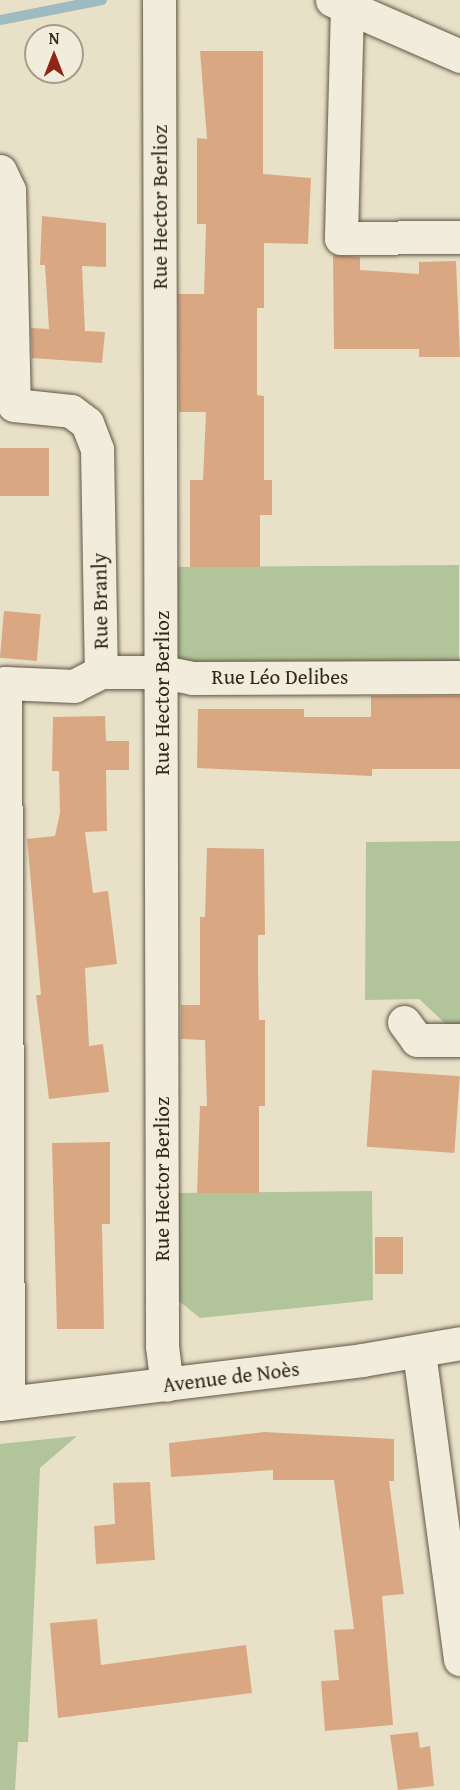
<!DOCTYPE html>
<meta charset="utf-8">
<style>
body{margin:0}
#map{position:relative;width:460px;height:1790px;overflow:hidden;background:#e9e1c7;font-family:"Gentium Book Plus",serif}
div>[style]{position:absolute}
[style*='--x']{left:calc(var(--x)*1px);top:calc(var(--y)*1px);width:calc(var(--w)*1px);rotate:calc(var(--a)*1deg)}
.green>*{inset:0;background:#b2c499}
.stream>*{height:10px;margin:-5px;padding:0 5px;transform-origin:5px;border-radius:5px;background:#9dbbc0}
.building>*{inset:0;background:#d9a883;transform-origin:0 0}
.roads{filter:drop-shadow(0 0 2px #615646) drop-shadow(0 0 2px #615646)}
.minor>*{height:33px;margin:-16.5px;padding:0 16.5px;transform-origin:16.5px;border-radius:16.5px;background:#f1ecdb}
span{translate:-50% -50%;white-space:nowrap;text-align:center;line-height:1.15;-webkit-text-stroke:5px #f1ecdb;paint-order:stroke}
.street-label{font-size:21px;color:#34281b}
.north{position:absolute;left:24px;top:24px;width:60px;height:60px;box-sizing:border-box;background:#f1ecdb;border:2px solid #a59e8e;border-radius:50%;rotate:0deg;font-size:16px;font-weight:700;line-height:24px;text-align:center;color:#34281b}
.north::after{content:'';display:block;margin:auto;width:21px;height:27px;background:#8f2418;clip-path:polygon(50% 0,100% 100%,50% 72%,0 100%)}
</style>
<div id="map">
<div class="green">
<div style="clip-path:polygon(459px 565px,459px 663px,196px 663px,177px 657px,175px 567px)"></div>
<div style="clip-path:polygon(460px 841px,460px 1026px,449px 1027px,419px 999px,365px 1000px,366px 842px)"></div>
<div style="clip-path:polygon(372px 1191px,373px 1300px,200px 1318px,174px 1297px,175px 1193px)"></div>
<div style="clip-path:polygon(77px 1436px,40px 1468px,28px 1742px,18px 1742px,15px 1790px,0 1790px,0 1444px)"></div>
</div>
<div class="stream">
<div style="--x:0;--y:20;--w:104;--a:-11.1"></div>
</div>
<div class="building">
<div style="clip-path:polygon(200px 51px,263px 51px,263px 174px,311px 178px,308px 244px,264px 243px,264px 308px,257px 308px,257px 395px,264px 396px,264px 480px,272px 480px,272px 515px,260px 515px,260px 567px,190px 567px,190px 480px,203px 480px,206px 412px,179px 412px,178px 294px,204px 294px,206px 224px,197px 224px,197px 138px,207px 139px)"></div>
<div style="clip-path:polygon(42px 216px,106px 223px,106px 267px,82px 266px,85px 331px,105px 332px,102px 363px,32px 358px,31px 328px,49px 329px,45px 265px,40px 265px)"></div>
<div style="clip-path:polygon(333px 255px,360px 257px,360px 270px,419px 274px,419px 262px,456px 261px,460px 357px,419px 357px,419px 349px,334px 349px)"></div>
<div style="left:0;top:448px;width:49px;height:48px"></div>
<div style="left:4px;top:611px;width:37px;height:47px;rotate:5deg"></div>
<div style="clip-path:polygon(371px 696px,460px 696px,460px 769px,372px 769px,372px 776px,197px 768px,198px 709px,304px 709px,304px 717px,371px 717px)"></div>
<div style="clip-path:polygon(105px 716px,106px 741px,129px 741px,129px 770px,106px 770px,107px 831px,85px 832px,93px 893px,108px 891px,117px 964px,85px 968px,89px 1046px,103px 1044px,109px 1092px,49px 1099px,36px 995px,41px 995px,27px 839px,55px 836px,60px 813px,59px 771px,52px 771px,53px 717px)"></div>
<div style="clip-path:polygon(207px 848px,264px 849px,265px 935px,258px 935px,258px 970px,259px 1020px,265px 1020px,265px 1106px,259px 1106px,259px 1193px,197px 1193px,200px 1106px,207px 1106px,205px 1040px,181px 1039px,181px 1005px,200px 1005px,200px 917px,205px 917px)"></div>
<div style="left:372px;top:1070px;width:88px;height:77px;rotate:4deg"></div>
<div style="clip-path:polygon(110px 1142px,110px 1224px,102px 1224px,104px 1329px,57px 1329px,52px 1143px)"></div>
<div style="left:375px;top:1237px;width:28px;height:37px"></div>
<div style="clip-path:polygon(264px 1432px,394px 1439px,394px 1481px,389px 1481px,404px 1594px,382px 1596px,393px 1725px,325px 1731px,321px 1681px,339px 1680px,334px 1630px,354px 1629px,334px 1480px,273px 1480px,273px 1470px,171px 1477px,169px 1443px)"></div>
<div style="clip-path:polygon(150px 1482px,155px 1560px,96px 1564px,94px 1526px,115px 1524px,113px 1483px)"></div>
<div style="clip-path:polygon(97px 1619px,101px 1665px,246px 1645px,252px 1693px,58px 1718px,50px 1623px)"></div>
<div style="clip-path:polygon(418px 1732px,420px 1748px,430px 1746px,434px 1786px,398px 1790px,390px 1735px)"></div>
</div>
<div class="roads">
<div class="minor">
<div style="--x:159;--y:0;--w:1346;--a:89.87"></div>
<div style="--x:162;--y:1346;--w:39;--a:83"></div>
<div style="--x:332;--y:0;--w:140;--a:23.6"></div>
<div style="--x:347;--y:6;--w:232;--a:91.5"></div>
<div style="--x:341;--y:238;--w:119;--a:-0.5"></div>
<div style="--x:0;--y:171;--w:21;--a:65"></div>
<div style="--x:9;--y:190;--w:215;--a:88.7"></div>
<div style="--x:14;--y:405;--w:57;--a:6"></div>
<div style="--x:71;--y:411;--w:20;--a:37"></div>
<div style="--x:87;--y:423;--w:28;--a:69"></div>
<div style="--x:97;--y:449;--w:223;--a:89"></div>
<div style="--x:101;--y:672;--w:30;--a:153"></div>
<div style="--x:74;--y:686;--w:69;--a:-177.5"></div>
<div style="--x:5;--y:683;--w:720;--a:89.76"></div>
<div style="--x:101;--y:672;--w:61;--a:0"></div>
<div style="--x:162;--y:672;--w:31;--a:11"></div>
<div style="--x:192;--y:678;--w:268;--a:-0.2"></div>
<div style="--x:404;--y:1022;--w:22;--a:54"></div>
<div style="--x:417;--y:1040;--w:43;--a:0"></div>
<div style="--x:419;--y:1352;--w:310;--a:82.4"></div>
<div style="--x:0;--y:1404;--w:365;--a:-6.9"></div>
<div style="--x:362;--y:1360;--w:99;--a:-9.8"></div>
</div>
</div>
<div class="street-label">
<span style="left:160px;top:207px;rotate:-90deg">Rue Hector Berlioz</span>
<span style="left:100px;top:601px;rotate:-91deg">Rue Branly</span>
<span style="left:280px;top:677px">Rue Léo Delibes</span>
<span style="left:162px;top:693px;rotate:-90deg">Rue Hector Berlioz</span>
<span style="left:162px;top:1179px;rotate:-90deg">Rue Hector Berlioz</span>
<span style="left:231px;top:1377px;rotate:-7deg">Avenue de Noès</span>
</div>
<div class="north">N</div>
</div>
